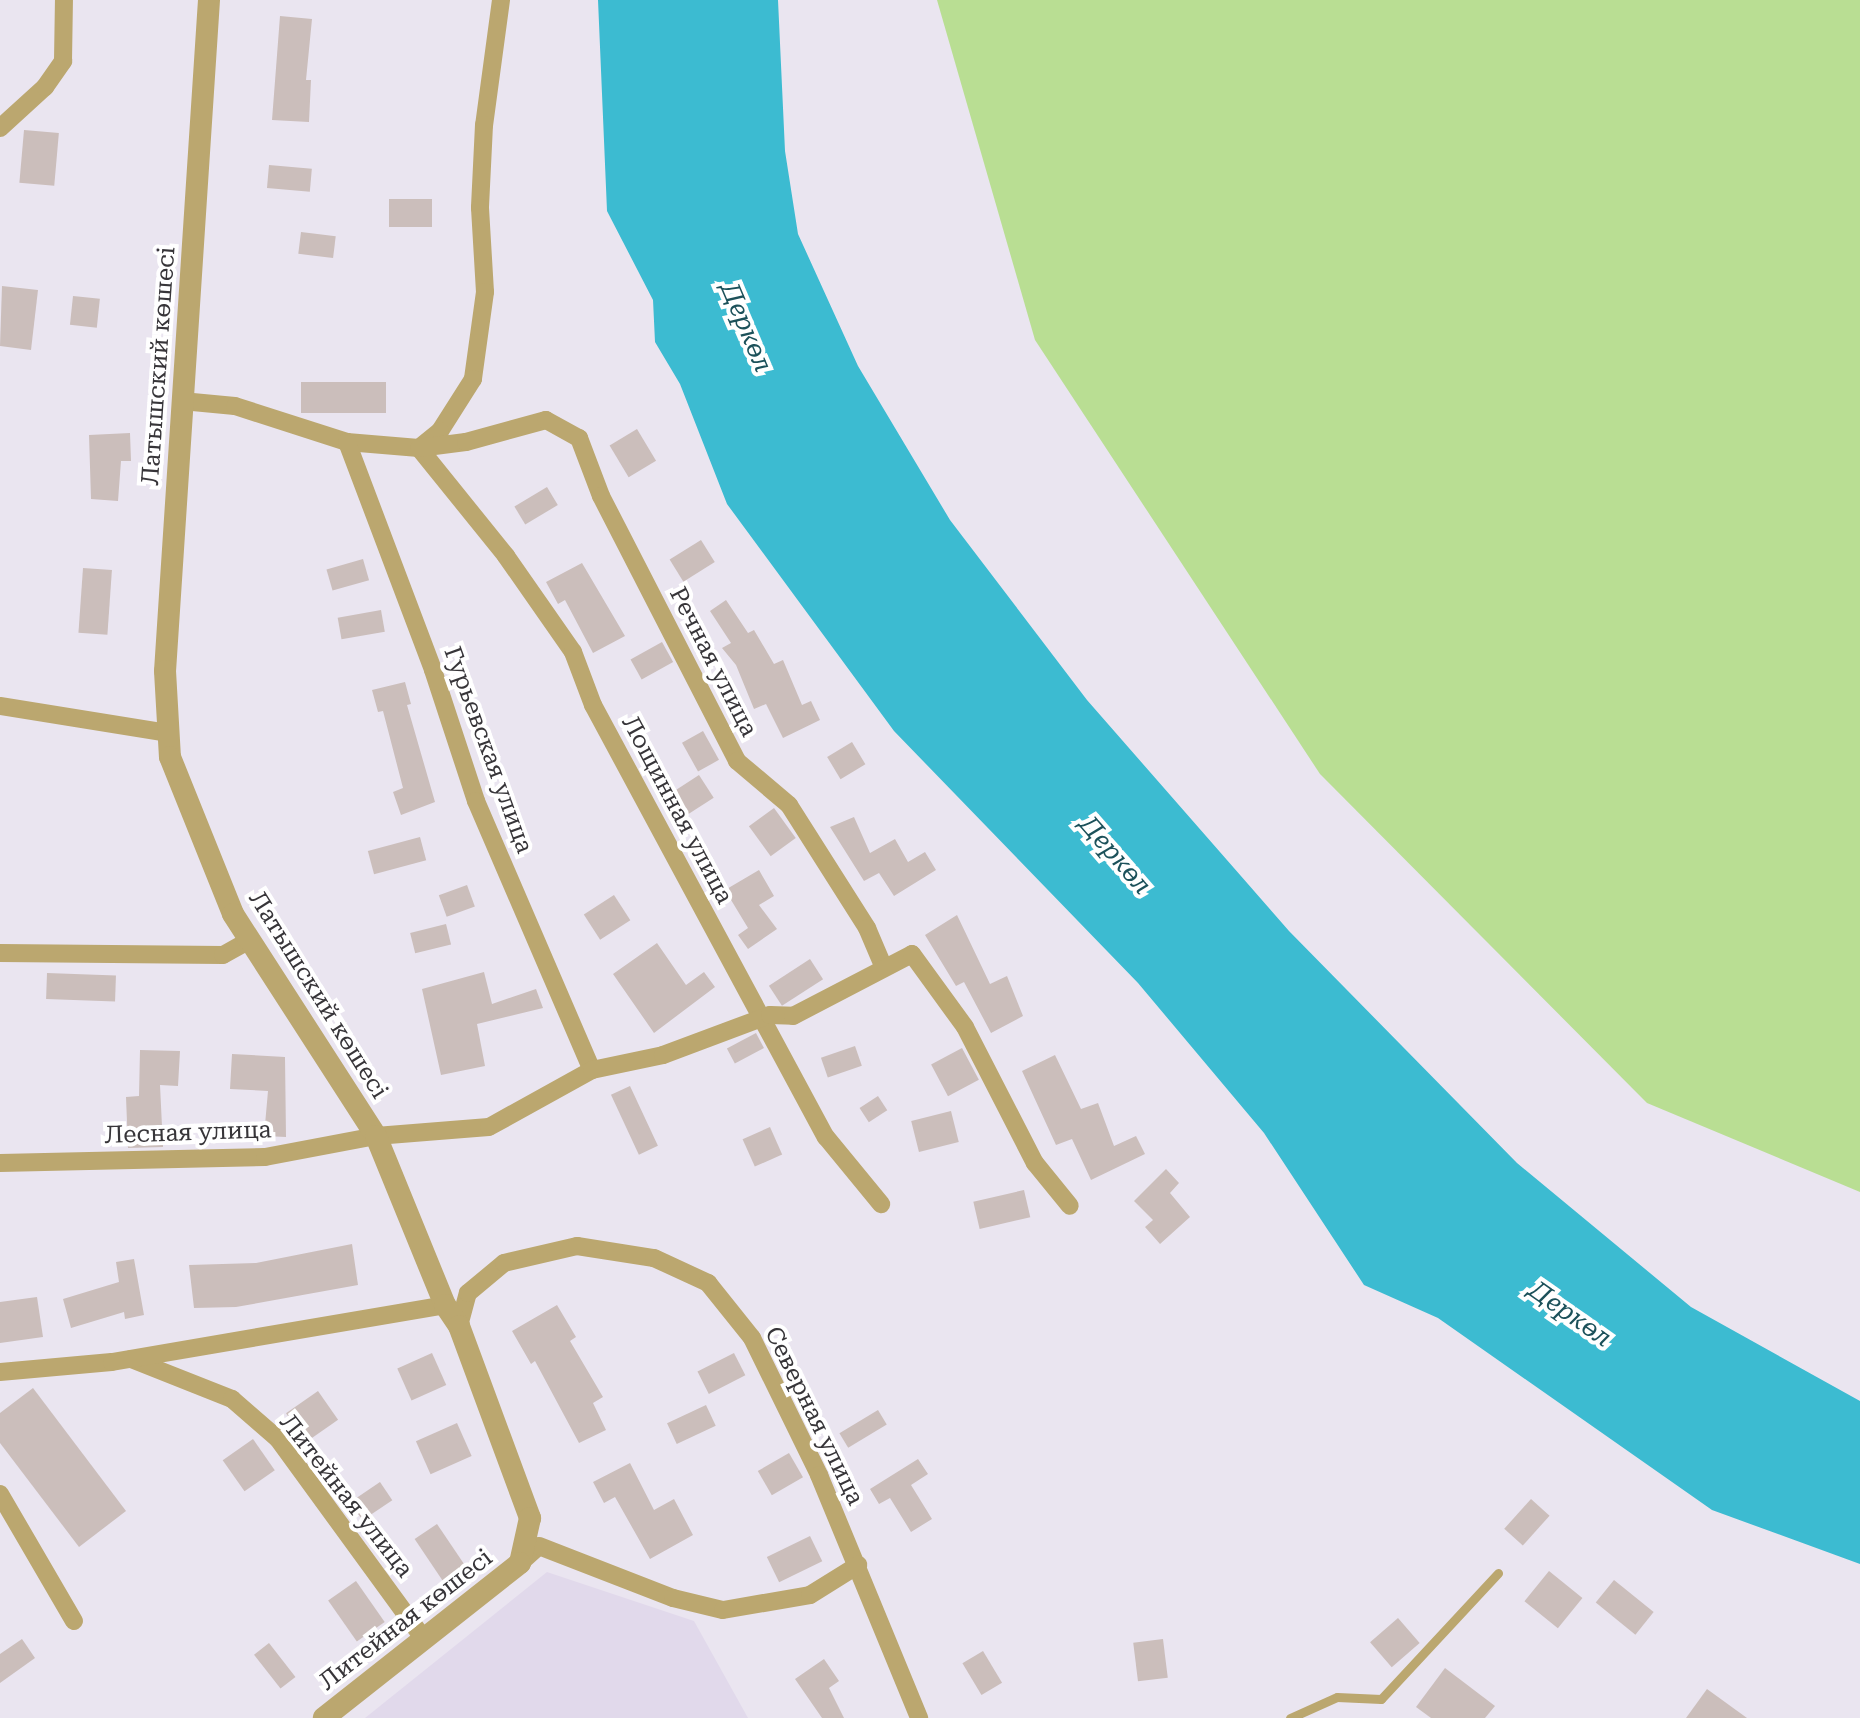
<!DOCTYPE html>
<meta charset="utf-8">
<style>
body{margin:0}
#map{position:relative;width:1860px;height:1718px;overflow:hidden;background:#eae5f0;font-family:"Roboto Serif",serif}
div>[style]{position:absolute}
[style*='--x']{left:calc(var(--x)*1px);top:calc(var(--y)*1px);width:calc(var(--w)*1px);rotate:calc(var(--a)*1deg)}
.built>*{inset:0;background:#e1d9eb}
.green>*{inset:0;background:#b9de93}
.water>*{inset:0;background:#3cbbd1}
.building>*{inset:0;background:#cbbebb;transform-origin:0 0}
.service>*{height:9px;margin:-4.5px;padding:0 4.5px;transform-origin:4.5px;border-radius:4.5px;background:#bba76f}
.minor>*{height:18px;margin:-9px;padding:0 9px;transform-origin:9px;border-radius:9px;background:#bba76f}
.tertiary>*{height:22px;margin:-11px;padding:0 11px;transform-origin:11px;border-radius:11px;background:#bba76f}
span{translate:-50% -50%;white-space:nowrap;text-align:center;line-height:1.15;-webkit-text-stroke:8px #fff;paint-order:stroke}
.street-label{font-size:24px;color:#373539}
.water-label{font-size:26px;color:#1c515a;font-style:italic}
</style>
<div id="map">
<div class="built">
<div style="clip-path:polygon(547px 1572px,694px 1621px,748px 1718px,365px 1718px)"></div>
</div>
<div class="green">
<div style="clip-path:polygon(937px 0,1860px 0,1860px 1192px,1647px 1103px,1320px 774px,1035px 340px)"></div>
</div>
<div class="water">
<div style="clip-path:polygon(598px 0,778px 0,785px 151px,798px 234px,858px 366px,950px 520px,1087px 700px,1289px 931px,1517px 1163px,1691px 1307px,1860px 1401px,1860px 1564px,1712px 1510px,1438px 1318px,1364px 1285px,1264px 1133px,1138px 983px,894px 731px,727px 504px,680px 384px,655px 342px,653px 300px,607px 211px)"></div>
</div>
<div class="building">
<div style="clip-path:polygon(280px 16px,312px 19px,306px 80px,311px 80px,309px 122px,272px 120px)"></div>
<div style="left:24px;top:130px;width:35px;height:53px;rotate:5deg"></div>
<div style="left:269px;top:165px;width:43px;height:23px;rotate:5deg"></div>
<div style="left:389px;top:199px;width:43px;height:28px"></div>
<div style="left:301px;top:232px;width:35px;height:22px;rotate:7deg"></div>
<div style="clip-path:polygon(2px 286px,38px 290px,31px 350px,0 346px)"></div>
<div style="left:73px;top:296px;width:27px;height:29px;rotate:6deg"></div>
<div style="left:386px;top:382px;width:31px;height:85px;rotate:90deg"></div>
<div style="left:637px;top:429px;width:37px;height:32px;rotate:59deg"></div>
<div style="clip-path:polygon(130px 433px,131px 461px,121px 461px,118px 501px,91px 499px,89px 435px)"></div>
<div style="left:547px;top:487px;width:21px;height:38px;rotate:59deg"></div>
<div style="left:701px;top:540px;width:26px;height:37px;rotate:58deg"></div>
<div style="left:363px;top:559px;width:22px;height:38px;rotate:74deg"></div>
<div style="clip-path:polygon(582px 563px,625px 636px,593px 653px,565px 600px,558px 604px,546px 582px)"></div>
<div style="left:83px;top:568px;width:29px;height:65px;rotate:4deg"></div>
<div style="clip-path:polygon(726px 600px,748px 633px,754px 630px,774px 664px,783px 660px,802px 705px,811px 701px,820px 720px,783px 738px,766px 704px,754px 709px,736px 665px,722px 648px,731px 643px,710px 611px)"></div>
<div style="left:381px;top:610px;width:22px;height:44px;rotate:80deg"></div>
<div style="left:662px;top:642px;width:23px;height:36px;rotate:61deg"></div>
<div style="clip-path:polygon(405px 682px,411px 704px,407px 705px,435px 802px,401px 815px,393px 792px,403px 788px,383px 711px,378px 712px,372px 690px)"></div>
<div style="left:703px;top:731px;width:33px;height:24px;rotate:61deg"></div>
<div style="left:852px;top:742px;width:26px;height:29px;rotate:59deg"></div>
<div style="left:699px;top:775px;width:27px;height:38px;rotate:57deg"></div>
<div style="left:774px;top:808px;width:37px;height:31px;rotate:54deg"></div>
<div style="clip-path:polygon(854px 817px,870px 853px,895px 839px,908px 862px,925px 852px,936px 870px,894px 896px,879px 873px,864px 881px,830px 827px)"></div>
<div style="left:420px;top:837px;width:24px;height:54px;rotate:75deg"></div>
<div style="clip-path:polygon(759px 870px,774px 896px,759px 905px,777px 929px,748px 949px,738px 935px,748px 928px,725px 890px)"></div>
<div style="left:467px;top:885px;width:23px;height:30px;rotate:70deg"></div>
<div style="left:614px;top:895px;width:30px;height:36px;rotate:57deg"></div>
<div style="clip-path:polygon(957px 915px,990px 984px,1007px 976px,1023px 1016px,991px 1033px,964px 982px,956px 986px,925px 935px)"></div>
<div style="left:446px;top:924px;width:21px;height:37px;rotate:76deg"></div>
<div style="clip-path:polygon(657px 943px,686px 985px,704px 972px,715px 987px,654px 1033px,613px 974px)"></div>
<div style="left:810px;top:959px;width:24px;height:49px;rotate:57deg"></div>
<div style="clip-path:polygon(484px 972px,492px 1004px,536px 989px,543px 1008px,477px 1024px,485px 1066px,441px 1075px,422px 989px)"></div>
<div style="left:47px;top:973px;width:69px;height:26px;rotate:2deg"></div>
<div style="left:756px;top:1033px;width:17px;height:33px;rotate:62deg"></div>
<div style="left:855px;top:1046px;width:21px;height:36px;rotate:71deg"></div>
<div style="left:962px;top:1048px;width:36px;height:35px;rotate:62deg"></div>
<div style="clip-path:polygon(140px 1050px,180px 1051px,178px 1086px,160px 1085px,163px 1147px,128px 1148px,126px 1097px,139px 1096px)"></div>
<div style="clip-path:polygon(232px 1054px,285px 1057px,286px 1137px,264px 1136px,268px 1091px,230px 1089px)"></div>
<div style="clip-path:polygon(1055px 1055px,1081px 1109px,1098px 1103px,1114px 1146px,1136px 1136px,1145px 1154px,1091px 1180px,1072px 1139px,1056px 1145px,1022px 1071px)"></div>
<div style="left:630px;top:1086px;width:66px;height:21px;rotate:65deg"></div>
<div style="left:878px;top:1096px;width:17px;height:22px;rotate:57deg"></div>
<div style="left:951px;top:1111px;width:32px;height:41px;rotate:76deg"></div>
<div style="left:770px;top:1127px;width:30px;height:30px;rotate:66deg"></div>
<div style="clip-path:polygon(1166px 1169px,1179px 1183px,1170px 1193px,1190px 1217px,1160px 1244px,1145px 1227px,1153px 1220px,1134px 1201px)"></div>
<div style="left:1024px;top:1190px;width:28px;height:52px;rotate:77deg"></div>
<div style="clip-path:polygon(352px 1244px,358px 1285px,236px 1307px,194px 1308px,189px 1265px,256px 1263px)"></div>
<div style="clip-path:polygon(134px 1259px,144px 1315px,125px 1319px,124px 1312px,71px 1328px,63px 1299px,119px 1282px,116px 1262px)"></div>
<div style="clip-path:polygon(37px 1297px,43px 1337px,0 1343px,0 1302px)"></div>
<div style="clip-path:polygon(557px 1305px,576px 1337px,570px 1341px,603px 1397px,593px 1403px,606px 1430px,579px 1443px,535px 1361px,531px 1364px,512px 1331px)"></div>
<div style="left:432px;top:1353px;width:35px;height:38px;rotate:66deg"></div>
<div style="left:734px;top:1353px;width:25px;height:41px;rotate:63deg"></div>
<div style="clip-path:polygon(33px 1388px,126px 1511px,79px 1547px,0 1443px,0 1413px)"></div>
<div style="left:318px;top:1391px;width:35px;height:39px;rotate:55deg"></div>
<div style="left:706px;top:1405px;width:23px;height:43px;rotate:65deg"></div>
<div style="left:878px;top:1410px;width:17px;height:45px;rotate:59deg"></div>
<div style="left:457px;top:1423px;width:36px;height:45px;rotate:66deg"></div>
<div style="left:253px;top:1439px;width:38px;height:37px;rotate:55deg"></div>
<div style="left:789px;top:1453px;width:28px;height:36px;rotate:60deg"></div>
<div style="clip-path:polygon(918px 1459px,928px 1474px,911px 1485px,932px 1519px,911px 1532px,890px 1498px,879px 1504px,870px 1489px)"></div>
<div style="clip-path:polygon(630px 1463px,654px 1510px,674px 1499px,693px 1535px,650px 1559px,615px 1497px,604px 1503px,593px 1482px)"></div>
<div style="left:380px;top:1482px;width:22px;height:36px;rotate:56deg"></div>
<div style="left:1531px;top:1499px;width:25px;height:40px;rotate:42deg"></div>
<div style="left:437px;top:1524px;width:52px;height:27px;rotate:56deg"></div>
<div style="left:810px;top:1536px;width:28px;height:48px;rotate:64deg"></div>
<div style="left:1549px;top:1571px;width:43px;height:39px;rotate:39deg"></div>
<div style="left:1614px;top:1580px;width:51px;height:29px;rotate:39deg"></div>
<div style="left:356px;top:1581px;width:50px;height:34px;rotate:55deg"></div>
<div style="left:1398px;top:1618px;width:33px;height:37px;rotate:49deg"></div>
<div style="clip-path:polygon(22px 1639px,35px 1658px,0 1683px,0 1654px)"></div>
<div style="left:1163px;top:1639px;width:39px;height:30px;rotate:83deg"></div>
<div style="left:269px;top:1643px;width:43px;height:19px;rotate:52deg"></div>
<div style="left:983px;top:1651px;width:37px;height:24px;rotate:59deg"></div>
<div style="clip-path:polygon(824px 1659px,839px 1681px,829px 1688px,844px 1718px,822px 1718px,795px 1679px)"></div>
<div style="clip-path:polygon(1445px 1668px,1495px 1706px,1485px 1718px,1431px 1718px,1416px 1707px)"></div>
<div style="clip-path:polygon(1707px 1689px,1747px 1718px,1686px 1718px)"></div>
</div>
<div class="service">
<div style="--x:1290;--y:1718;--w:51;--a:-24.1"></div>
<div style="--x:1337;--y:1697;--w:44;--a:2.6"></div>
<div style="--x:1381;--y:1699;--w:172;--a:-47.1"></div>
</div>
<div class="minor">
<div style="--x:501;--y:0;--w:126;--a:97.7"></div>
<div style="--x:484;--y:125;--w:83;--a:92.8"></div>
<div style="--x:480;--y:208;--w:84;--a:86.6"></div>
<div style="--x:485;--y:292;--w:88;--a:97.9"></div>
<div style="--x:473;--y:379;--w:62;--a:122.4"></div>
<div style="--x:440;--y:431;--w:27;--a:141"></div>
<div style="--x:419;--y:448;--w:139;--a:51.1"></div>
<div style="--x:506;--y:556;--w:117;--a:55.1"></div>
<div style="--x:573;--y:652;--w:57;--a:69.3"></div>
<div style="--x:593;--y:705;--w:491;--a:61.7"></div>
<div style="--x:826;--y:1137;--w:87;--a:50.6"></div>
<div style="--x:0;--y:128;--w:61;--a:-42.3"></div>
<div style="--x:45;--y:87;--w:32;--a:-55"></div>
<div style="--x:63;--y:61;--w:61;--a:-89.1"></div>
<div style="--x:182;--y:401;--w:53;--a:5.4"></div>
<div style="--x:235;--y:406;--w:118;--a:17.8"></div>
<div style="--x:347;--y:442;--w:72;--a:4.8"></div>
<div style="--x:419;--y:448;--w:47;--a:-7.3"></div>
<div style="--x:466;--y:442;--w:83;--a:-15.4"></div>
<div style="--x:546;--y:420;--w:38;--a:29"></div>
<div style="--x:579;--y:438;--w:62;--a:69.2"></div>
<div style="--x:601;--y:496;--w:298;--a:62.8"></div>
<div style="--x:737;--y:761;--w:68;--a:40.2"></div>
<div style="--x:789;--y:805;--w:146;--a:57.6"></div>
<div style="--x:867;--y:928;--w:43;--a:67"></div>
<div style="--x:347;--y:442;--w:244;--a:69.3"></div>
<div style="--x:433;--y:670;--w:138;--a:71.8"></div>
<div style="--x:476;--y:801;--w:293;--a:66.7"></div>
<div style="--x:0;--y:706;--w:171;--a:9.1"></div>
<div style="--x:0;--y:953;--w:223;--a:0.5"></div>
<div style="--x:223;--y:955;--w:31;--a:-29"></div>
<div style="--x:0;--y:1163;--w:265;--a:-1.3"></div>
<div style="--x:265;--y:1157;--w:113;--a:-10.7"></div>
<div style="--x:376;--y:1136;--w:113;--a:-4.6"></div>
<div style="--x:489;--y:1127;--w:118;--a:-29"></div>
<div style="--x:592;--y:1070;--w:73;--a:-11.9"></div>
<div style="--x:663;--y:1055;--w:114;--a:-20.5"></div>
<div style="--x:770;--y:1015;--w:23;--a:2"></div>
<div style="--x:793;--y:1016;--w:134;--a:-27.5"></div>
<div style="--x:912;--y:954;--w:90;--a:54"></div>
<div style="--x:965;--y:1027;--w:153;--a:62.8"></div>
<div style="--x:1035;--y:1163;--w:55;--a:50.9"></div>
<div style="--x:459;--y:1326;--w:34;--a:-75"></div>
<div style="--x:468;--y:1293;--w:47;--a:-39.8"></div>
<div style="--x:504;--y:1263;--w:75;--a:-13.1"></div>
<div style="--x:577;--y:1246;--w:78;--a:8.9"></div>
<div style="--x:654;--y:1258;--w:60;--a:24.8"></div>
<div style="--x:708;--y:1283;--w:70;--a:51.3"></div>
<div style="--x:752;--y:1338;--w:153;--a:63.9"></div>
<div style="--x:819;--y:1475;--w:263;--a:67.6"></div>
<div style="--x:131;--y:1359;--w:109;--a:21.6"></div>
<div style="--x:232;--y:1399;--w:61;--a:41"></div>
<div style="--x:278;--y:1439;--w:248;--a:53.9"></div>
<div style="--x:0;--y:1372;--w:112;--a:-5.1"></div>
<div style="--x:112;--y:1362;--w:338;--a:-9.7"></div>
<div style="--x:0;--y:1494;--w:147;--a:59.8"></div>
<div style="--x:520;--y:1563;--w:25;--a:-42"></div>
<div style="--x:539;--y:1546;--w:144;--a:21.2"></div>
<div style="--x:673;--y:1598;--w:51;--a:13.5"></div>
<div style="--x:723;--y:1610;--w:88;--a:-9.8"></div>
<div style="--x:810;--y:1595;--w:57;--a:-32"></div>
</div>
<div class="tertiary">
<div style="--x:209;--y:0;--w:672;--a:93.75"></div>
<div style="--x:165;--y:671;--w:86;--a:86.7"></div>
<div style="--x:170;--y:757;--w:169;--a:68.1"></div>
<div style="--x:233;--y:914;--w:264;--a:57.2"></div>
<div style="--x:376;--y:1136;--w:183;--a:67.8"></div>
<div style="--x:445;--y:1305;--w:25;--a:56"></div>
<div style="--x:459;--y:1326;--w:205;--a:69.7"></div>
<div style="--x:530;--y:1518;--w:46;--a:102.5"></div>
<div style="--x:520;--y:1563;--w:250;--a:141.7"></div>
</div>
<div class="street-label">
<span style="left:159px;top:366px;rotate:-86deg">Латышский көшесі</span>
<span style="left:713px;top:662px;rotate:63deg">Речная улица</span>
<span style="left:488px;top:750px;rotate:70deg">Гурьевская улица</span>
<span style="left:677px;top:810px;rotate:62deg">Лощинная улица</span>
<span style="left:318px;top:995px;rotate:58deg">Латышский көшесі</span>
<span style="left:188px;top:1133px;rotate:-2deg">Лесная улица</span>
<span style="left:814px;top:1416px;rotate:64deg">Северная улица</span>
<span style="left:346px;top:1496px;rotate:52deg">Литейная улица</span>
<span style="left:406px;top:1620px;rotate:-38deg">Литейная көшесі</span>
</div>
<div class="water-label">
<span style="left:746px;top:327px;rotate:67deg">Деркөл</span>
<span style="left:1115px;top:855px;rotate:49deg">Деркөл</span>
<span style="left:1570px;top:1314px;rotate:35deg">Деркөл</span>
</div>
</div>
